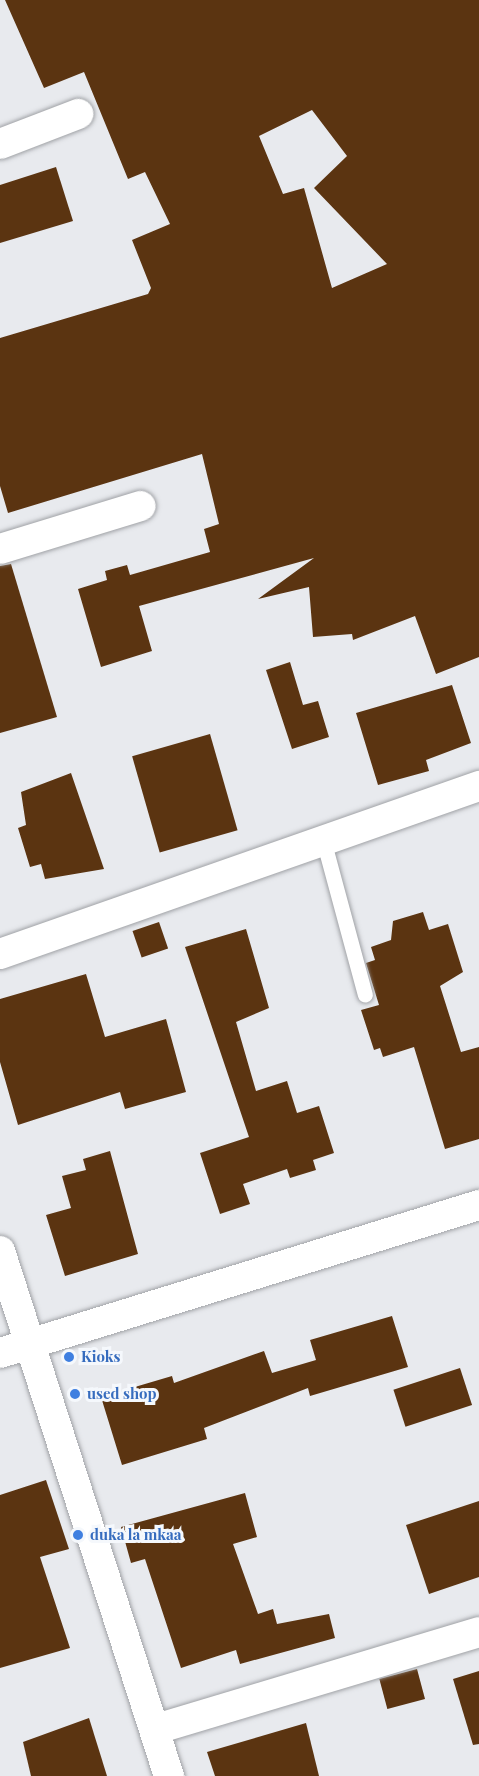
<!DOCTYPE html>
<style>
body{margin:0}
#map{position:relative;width:479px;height:1776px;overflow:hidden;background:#e8eaee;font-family:"Playfair Display",serif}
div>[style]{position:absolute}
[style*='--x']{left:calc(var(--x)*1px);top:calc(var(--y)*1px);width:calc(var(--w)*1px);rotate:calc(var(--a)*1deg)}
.building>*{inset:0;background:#5b3411;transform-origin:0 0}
.roads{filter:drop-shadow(0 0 2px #a0a2a6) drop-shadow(0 0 2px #a0a2a6)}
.service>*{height:15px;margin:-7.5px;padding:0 7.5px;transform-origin:7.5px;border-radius:7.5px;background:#fff}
.minor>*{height:30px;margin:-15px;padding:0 15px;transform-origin:15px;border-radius:15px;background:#fff}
.dots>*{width:16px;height:16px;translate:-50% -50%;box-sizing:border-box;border:3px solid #f5f8fc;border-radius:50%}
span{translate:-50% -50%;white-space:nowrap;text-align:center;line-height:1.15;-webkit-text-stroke:6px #f5f8fc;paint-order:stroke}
.shop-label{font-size:15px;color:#366cbe;font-weight:700}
.left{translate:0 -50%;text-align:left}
</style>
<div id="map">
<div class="building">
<div style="clip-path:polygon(evenodd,5px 0,479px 0,479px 657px,436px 674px,415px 616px,353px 640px,352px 634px,313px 637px,309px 587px,258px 599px,314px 558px,139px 606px,152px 651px,101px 667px,78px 589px,107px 580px,105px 571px,127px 565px,130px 575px,210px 552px,204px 529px,219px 524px,202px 454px,8px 513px,0 486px,0 338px,148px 294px,151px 288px,132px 240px,170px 224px,145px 172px,128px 179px,84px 72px,44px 88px,5px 0,312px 110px,347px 156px,314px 188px,387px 264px,332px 288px,304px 188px,283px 194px,259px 136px,312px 110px)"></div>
<div style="clip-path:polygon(56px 167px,73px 221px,0 243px,0 185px)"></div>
<div style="clip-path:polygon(11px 564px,57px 717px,0 733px,0 566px)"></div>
<div style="clip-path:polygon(290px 662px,303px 705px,318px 701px,329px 737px,292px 749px,266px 670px)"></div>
<div style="clip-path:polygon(452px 685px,471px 743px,426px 760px,429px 771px,378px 785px,356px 713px)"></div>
<div style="left:210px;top:734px;width:100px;height:81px;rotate:74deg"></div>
<div style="clip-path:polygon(71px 773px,104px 869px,45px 879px,41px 864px,30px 867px,18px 828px,26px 825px,21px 792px)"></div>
<div style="clip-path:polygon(423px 912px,429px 930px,448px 924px,463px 972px,440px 986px,461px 1052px,479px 1047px,479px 1139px,445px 1149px,414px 1047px,383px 1057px,380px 1048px,374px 1050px,361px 1010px,379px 1005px,366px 963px,375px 960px,371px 947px,391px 940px,393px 921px)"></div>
<div style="left:159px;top:922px;width:28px;height:28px;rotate:71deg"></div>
<div style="clip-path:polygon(246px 929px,269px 1008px,236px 1022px,256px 1091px,287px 1081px,297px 1113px,319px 1106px,334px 1153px,313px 1160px,316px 1170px,290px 1178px,287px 1169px,243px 1184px,250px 1204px,220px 1214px,200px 1153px,249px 1137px,185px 947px)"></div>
<div style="clip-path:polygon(86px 974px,105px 1037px,166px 1019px,186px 1092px,125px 1109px,120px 1092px,18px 1125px,0 1062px,0 999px)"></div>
<div style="clip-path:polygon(110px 1151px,138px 1254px,65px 1276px,46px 1215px,71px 1208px,62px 1176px,86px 1170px,83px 1159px)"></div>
<div style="clip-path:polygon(392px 1316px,408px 1367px,310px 1396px,308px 1388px,204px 1428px,207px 1439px,122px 1465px,101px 1397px,172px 1376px,174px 1383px,264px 1351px,272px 1373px,316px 1360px,310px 1340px)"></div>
<div style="left:460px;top:1368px;width:39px;height:70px;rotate:72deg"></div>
<div style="clip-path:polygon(46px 1480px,69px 1549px,40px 1557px,70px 1648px,0 1668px,0 1495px)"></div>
<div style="clip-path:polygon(245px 1493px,257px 1537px,233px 1544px,258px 1614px,273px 1609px,277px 1624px,329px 1614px,335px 1638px,240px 1664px,236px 1650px,181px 1668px,145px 1559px,131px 1563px,121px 1527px)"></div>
<div style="clip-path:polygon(479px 1501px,479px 1577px,429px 1594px,406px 1525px)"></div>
<div style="left:417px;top:1669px;width:31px;height:39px;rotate:75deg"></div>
<div style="clip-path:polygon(479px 1671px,479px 1744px,473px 1745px,453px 1679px)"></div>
<div style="clip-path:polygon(89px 1718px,107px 1776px,31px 1776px,23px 1742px)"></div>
<div style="clip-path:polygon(306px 1723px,319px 1776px,215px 1776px,207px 1752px)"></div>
</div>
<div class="roads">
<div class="service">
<div style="--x:324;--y:843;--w:157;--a:74.9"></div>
</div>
<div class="minor">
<div style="--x:0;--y:144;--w:84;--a:-21"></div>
<div style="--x:0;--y:549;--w:147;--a:-17"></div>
<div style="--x:0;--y:954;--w:508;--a:-19.33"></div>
<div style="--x:0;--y:1251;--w:552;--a:72.16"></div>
<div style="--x:0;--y:1353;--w:501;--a:-17.17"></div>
<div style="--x:156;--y:1729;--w:337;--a:-16.7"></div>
</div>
</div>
<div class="dots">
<div style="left:69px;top:1357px;background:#3f7fe0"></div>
<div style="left:75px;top:1394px;background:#3f7fe0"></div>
<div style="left:78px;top:1535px;background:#3f7fe0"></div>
</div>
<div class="shop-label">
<span class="left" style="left:81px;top:1357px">Kioks</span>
<span class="left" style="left:87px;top:1394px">used shop</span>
<span class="left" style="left:90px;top:1535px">duka la mkaa</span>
</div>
</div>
